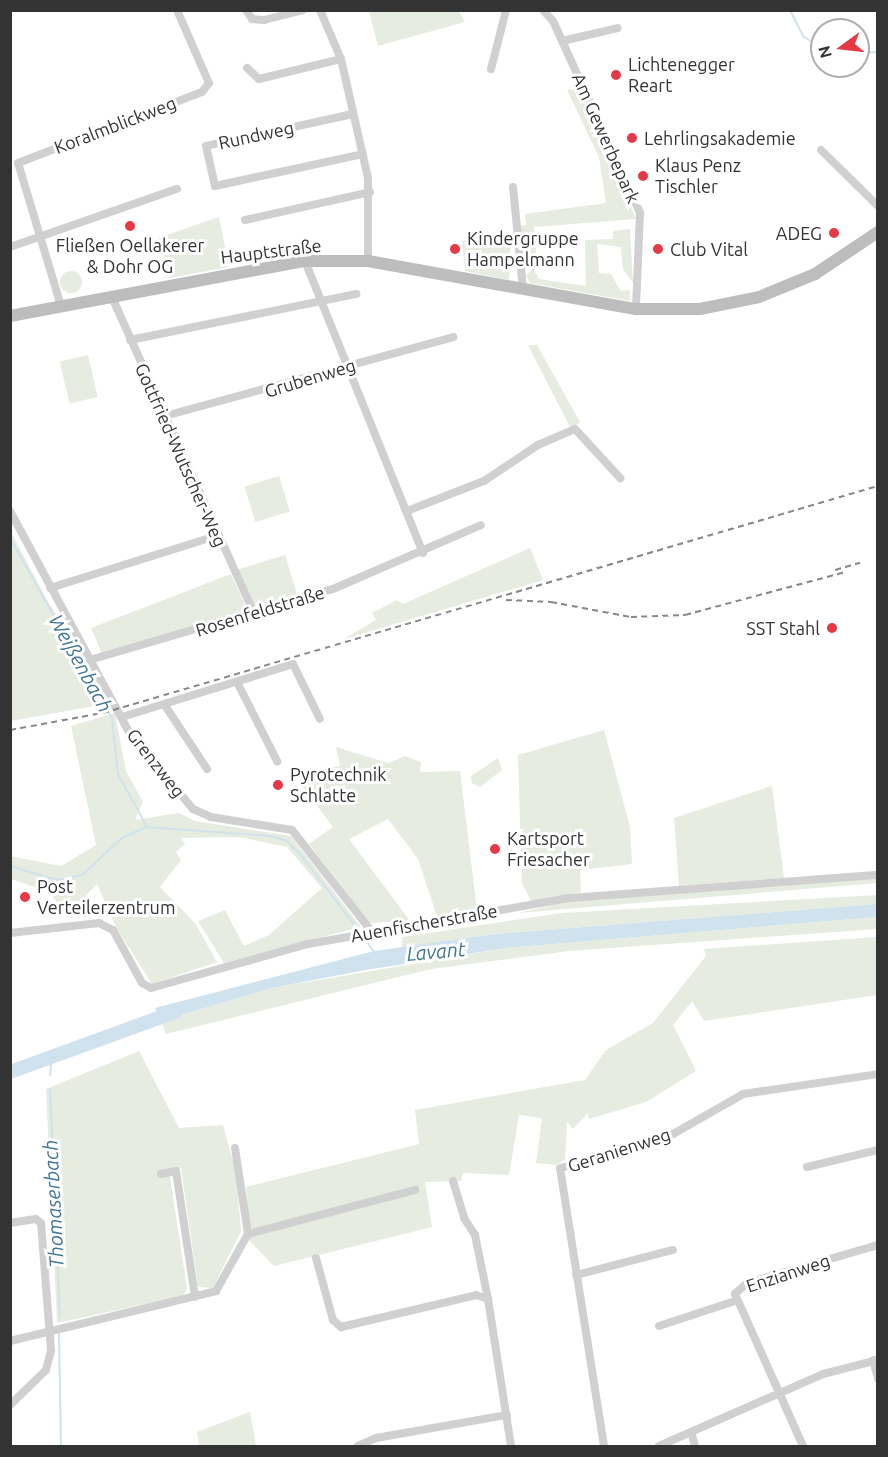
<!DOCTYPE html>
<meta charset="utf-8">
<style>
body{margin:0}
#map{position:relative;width:888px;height:1457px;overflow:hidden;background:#fff;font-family:Ubuntu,sans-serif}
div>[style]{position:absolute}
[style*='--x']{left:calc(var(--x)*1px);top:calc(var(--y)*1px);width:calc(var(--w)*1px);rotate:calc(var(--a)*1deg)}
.green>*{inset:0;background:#e6ecdf;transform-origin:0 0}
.round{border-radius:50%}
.water>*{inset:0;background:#cfe2ee}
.stream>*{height:2px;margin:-1px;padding:0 1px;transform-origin:1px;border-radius:1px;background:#cfe2ee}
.river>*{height:14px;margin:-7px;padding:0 7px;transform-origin:7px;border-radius:7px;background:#cfe2ee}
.minor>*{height:8px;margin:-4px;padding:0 4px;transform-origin:4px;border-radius:4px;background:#d0d0d0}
.secondary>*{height:12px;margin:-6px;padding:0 6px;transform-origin:6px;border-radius:6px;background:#bdbdbd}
.rail>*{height:2px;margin-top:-1px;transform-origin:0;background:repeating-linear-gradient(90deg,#888 0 6px,transparent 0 10.5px)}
.dots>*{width:16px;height:16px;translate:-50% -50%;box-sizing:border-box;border:3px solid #fff;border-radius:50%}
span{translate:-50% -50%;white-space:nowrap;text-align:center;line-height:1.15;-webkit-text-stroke:6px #fff;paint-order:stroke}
.poi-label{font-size:18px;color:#333}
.left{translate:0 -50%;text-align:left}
.right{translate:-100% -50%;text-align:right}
.street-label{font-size:18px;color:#333}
.water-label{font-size:20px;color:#3f7597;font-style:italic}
.frame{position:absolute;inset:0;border:12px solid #333;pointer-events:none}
.north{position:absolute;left:810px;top:18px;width:60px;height:60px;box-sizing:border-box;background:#fff;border:2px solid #adadad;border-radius:50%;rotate:255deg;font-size:16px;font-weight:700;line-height:24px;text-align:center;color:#333}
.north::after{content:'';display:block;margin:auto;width:21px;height:27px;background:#e63946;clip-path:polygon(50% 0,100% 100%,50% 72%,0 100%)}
</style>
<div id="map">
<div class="green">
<div style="clip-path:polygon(369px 11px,459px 11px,465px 22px,378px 46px)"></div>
<div style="clip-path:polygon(578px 88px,636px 219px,534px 227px,537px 259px,526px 264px,520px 226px,526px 225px,525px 214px,606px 203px,599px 157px,567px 90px)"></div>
<div style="clip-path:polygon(219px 217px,229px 267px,170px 278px,158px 238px)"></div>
<div style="clip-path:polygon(630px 229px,633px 283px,623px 269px,621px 247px,597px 244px,599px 273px,611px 274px,621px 291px,630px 290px,630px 301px,530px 283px,526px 276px,533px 268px,539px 279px,586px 286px,585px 240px,613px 239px,613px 231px)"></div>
<div style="clip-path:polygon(511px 235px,509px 280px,465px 271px,462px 241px)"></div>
<div class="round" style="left:60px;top:271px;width:22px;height:22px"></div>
<div style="clip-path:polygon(528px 345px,537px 345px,580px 422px,571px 429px)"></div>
<div style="left:88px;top:355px;width:43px;height:29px;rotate:77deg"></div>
<div style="left:279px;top:476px;width:37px;height:36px;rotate:73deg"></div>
<div style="clip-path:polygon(10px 530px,47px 600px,111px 703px,11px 721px)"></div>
<div style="clip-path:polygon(530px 548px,543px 580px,344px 639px,376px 620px,372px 613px,397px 600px,403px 604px)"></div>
<div style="clip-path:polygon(285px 555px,298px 597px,254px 605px,236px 570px)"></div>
<div style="clip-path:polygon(231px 574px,246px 607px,243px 613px,102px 654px,91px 628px)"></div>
<div style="clip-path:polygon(115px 713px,126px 771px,143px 802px,135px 820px,179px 813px,195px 821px,291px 836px,361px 927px,224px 963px,198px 921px,225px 910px,244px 946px,269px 935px,322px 888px,287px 847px,239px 837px,181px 838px,185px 844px,176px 852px,181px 860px,160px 887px,195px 923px,217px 962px,152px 984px,116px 927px,97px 884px,66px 917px,50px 892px,11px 879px,10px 856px,61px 866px,96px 845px,71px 726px)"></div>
<div style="clip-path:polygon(604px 730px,630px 827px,632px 864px,580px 870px,581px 892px,531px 901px,522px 883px,518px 755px)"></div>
<div style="clip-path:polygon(336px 747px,388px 763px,405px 756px,421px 762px,420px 772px,460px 771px,477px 910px,437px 916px,418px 859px,388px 819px,349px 839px,410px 921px,369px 923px,309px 844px,333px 827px,303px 787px,308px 772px,340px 766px)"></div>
<div style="clip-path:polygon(498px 758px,502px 770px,480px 787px,472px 783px,471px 776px)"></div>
<div style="clip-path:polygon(772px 786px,784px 878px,679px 886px,674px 818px)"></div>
<div style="clip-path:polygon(877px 878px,877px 883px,518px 913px,565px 902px)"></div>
<div style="clip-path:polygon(877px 895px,877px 904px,495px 934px,402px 948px,402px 937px,562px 913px)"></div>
<div style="clip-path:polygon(877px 917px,877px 929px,569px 951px,431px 969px,166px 1034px,161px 1021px,272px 988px,506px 948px)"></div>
<div style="clip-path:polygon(877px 937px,877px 995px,704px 1021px,692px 1001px,673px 1025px,696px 1071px,646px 1102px,589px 1119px,588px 1113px,573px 1129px,567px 1122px,565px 1160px,556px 1165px,536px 1163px,542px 1118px,519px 1115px,509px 1175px,463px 1173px,461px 1181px,425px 1182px,432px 1227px,274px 1266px,250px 1241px,246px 1187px,419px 1144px,415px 1110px,585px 1080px,606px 1050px,653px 1023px,706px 956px,704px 949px)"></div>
<div style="clip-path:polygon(139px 1051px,179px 1128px,223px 1125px,236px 1172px,241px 1231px,213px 1288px,198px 1287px,181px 1168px,169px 1171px,187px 1288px,183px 1296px,57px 1323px,46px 1089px)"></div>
<div style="clip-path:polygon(250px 1412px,256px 1446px,199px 1446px,197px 1432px)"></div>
</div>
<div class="water">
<div style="clip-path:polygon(877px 904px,877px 917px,506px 948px,366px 970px,272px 988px,161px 1021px,155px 1008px,374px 951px,495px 934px)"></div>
</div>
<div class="stream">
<div style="--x:790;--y:10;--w:30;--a:63"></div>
<div style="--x:804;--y:37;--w:21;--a:31"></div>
<div style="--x:858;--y:53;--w:20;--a:-3"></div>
<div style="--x:10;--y:538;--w:207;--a:60.5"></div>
<div style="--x:112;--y:718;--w:56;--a:83.9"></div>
<div style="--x:118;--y:774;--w:60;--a:61.3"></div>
<div style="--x:10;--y:866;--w:49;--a:16.6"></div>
<div style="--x:57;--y:880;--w:25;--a:-11"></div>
<div style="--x:82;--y:875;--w:54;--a:-42.8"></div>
<div style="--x:122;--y:838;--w:27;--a:-24"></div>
<div style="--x:147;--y:827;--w:123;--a:4.2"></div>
<div style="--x:270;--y:836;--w:18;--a:16"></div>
<div style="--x:287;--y:841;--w:18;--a:45"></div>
<div style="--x:300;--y:854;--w:98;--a:52.4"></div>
<div style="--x:363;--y:937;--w:21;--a:53"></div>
<div style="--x:50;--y:1075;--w:19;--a:-84"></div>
<div style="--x:50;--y:1089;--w:229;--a:87.5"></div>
<div style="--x:59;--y:1334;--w:112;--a:89"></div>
</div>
<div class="river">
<div style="--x:10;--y:1072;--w:176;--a:-20"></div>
</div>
<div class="minor">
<div style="--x:246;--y:10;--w:11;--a:56"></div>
<div style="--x:252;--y:19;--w:12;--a:5"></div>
<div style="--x:264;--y:20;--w:40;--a:-14.4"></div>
<div style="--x:320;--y:10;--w:53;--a:66.8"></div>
<div style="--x:341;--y:59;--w:122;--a:77.2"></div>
<div style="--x:368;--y:178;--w:83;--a:90"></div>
<div style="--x:543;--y:10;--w:15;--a:48"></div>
<div style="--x:553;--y:21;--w:211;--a:65.6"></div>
<div style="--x:640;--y:213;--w:96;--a:92.4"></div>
<div style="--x:562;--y:41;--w:57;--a:-13.1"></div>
<div style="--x:247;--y:68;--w:16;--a:43"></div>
<div style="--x:259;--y:79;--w:84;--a:-13.7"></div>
<div style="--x:491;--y:69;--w:61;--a:-75.7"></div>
<div style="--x:353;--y:114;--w:150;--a:167.7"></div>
<div style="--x:206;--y:146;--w:41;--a:77.3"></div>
<div style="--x:215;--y:186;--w:151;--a:-12.2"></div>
<div style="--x:821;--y:150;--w:80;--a:44.5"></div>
<div style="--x:513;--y:187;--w:102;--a:84.4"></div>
<div style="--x:245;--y:220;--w:128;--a:-12.6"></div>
<div style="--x:10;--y:247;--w:177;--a:-19.2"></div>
<div style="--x:305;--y:261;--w:315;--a:68"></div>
<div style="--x:111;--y:295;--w:349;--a:65.8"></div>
<div style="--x:61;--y:306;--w:149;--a:-106.7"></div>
<div style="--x:18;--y:163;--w:197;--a:-21.1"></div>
<div style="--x:202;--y:92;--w:11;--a:-52"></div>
<div style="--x:209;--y:83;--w:80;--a:-113.7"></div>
<div style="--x:130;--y:340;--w:231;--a:-11.5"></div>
<div style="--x:165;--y:416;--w:299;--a:-15.3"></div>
<div style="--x:10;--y:511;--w:249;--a:61.7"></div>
<div style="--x:128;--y:730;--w:102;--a:50.6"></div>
<div style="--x:193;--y:809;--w:20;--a:24"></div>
<div style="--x:211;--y:817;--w:82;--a:9.1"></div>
<div style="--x:292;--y:830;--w:130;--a:51.9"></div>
<div style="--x:407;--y:511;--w:83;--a:-21.3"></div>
<div style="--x:484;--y:481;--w:65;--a:-33.7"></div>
<div style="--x:538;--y:445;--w:40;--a:-23.4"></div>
<div style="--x:575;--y:429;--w:67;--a:47.4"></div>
<div style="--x:50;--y:588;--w:174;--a:-17.4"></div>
<div style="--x:93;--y:659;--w:250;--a:-16.3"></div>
<div style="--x:333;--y:589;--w:161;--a:-23.4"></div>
<div style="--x:237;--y:682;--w:89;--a:63.1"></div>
<div style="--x:164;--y:704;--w:78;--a:56.5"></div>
<div style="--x:122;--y:717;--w:179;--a:-17.2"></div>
<div style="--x:293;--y:664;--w:61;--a:63.9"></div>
<div style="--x:10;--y:933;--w:90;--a:-6.4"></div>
<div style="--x:99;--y:923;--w:16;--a:27"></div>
<div style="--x:113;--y:930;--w:60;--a:61.3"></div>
<div style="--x:142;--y:983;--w:10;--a:29"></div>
<div style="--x:151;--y:988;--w:163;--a:-15.7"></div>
<div style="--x:308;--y:944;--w:266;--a:-10"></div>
<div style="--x:570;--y:898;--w:309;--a:-4.3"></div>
<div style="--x:235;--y:1148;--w:87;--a:81.4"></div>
<div style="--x:807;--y:1167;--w:73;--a:-13.5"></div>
<div style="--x:161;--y:1174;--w:15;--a:-11"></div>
<div style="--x:176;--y:1171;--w:127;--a:81.4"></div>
<div style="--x:453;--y:1181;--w:39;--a:73"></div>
<div style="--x:464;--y:1218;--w:20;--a:57"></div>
<div style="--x:475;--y:1235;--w:65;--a:78.5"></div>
<div style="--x:10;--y:1223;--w:26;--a:-9"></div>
<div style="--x:36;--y:1219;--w:6;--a:39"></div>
<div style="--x:41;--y:1223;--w:128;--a:85.5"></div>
<div style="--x:51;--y:1351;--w:20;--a:105"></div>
<div style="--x:46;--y:1370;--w:50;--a:135.8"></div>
<div style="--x:316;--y:1258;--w:64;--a:74.7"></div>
<div style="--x:333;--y:1320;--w:11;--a:41"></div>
<div style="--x:341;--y:1327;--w:139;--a:-13.3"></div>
<div style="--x:476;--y:1295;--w:13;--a:18"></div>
<div style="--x:488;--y:1299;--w:149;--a:81.1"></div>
<div style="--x:576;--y:1275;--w:100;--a:-14.5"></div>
<div style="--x:659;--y:1326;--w:80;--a:-18.2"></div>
<div style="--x:10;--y:1341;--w:212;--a:-13.6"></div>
<div style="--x:216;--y:1291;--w:65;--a:-60.7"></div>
<div style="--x:248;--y:1234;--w:173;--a:-14.8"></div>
<div style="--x:873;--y:1360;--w:20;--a:75"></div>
<div style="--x:691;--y:1432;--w:15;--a:74"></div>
<div style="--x:358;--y:1446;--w:20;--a:-24"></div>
<div style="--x:376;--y:1438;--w:133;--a:-10"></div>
<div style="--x:604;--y:1446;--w:281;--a:-99"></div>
<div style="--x:560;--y:1168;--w:110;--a:-15.8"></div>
<div style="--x:666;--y:1138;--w:89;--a:-29.7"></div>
<div style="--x:743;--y:1094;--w:136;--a:-8.4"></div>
<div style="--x:659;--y:1446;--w:179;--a:-23.7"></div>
<div style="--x:823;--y:1374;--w:57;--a:-14.3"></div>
<div style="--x:803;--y:1446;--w:167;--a:-114.1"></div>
<div style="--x:735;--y:1294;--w:16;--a:-43"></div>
<div style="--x:747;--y:1283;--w:136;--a:-16.2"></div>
</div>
<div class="secondary">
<div style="--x:10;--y:316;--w:300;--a:-10.6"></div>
<div style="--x:305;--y:261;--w:63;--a:0"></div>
<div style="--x:368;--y:261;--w:272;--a:10.2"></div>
<div style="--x:636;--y:309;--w:64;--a:0"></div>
<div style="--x:700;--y:309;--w:60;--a:-11.5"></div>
<div style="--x:759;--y:297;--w:61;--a:-22.3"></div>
<div style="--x:815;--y:274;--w:76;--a:-33.7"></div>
</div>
<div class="rail">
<div style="--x:835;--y:570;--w:26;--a:-16"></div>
<div style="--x:506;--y:600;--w:45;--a:2.5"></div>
<div style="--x:551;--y:602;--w:81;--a:10.6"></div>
<div style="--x:631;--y:617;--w:54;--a:-2.1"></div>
<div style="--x:685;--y:615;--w:167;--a:-15"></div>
<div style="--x:10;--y:730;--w:95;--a:-10.4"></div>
<div style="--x:103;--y:713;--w:808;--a:-16.33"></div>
</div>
<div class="dots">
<div style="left:616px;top:75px;background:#e63946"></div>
<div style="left:632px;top:138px;background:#e63946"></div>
<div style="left:643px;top:176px;background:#e63946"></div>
<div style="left:130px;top:226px;background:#e63946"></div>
<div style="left:834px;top:233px;background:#e63946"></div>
<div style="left:455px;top:249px;background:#e63946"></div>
<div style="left:658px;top:249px;background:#e63946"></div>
<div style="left:832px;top:628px;background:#e63946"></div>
<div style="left:278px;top:785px;background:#e63946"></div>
<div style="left:495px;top:849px;background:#e63946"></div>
<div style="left:25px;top:897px;background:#e63946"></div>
</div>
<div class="poi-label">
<span class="left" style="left:628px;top:75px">Lichtenegger<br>Reart</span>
<span class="left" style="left:644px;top:138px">Lehrlingsakademie</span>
<span class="left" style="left:655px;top:176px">Klaus Penz<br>Tischler</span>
<span class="right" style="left:822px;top:233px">ADEG</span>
<span class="left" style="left:467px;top:249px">Kindergruppe<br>Hampelmann</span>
<span style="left:130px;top:256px">Fließen Oellakerer<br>&amp; Dohr OG</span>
<span class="left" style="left:670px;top:249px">Club Vital</span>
<span class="right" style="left:820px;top:628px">SST Stahl</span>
<span class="left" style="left:290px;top:785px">Pyrotechnik<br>Schlatte</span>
<span class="left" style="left:507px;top:849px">Kartsport<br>Friesacher</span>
<span class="left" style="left:37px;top:897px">Post<br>Verteilerzentrum</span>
</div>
<div class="street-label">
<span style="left:115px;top:125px;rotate:-21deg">Koralmblickweg</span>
<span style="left:256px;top:135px;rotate:-12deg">Rundweg</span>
<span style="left:606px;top:138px;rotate:66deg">Am Gewerbepark</span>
<span style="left:271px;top:251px;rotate:-7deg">Hauptstraße</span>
<span style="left:310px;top:378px;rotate:-17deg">Grubenweg</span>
<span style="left:181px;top:455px;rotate:66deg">Gottfried-Wutscher-Weg</span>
<span style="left:260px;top:611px;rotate:-17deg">Rosenfeldstraße</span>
<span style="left:156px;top:763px;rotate:52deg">Grenzweg</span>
<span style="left:424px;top:923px;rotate:-10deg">Auenfischerstraße</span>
<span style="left:619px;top:1150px;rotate:-18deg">Geranienweg</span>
<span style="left:788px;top:1273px;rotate:-18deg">Enzianweg</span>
</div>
<div class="water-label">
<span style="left:81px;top:663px;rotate:61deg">Weißenbach</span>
<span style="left:436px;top:951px;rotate:-5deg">Lavant</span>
<span style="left:53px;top:1204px;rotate:-93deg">Thomaserbach</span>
</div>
<div class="frame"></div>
<div class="north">N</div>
</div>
